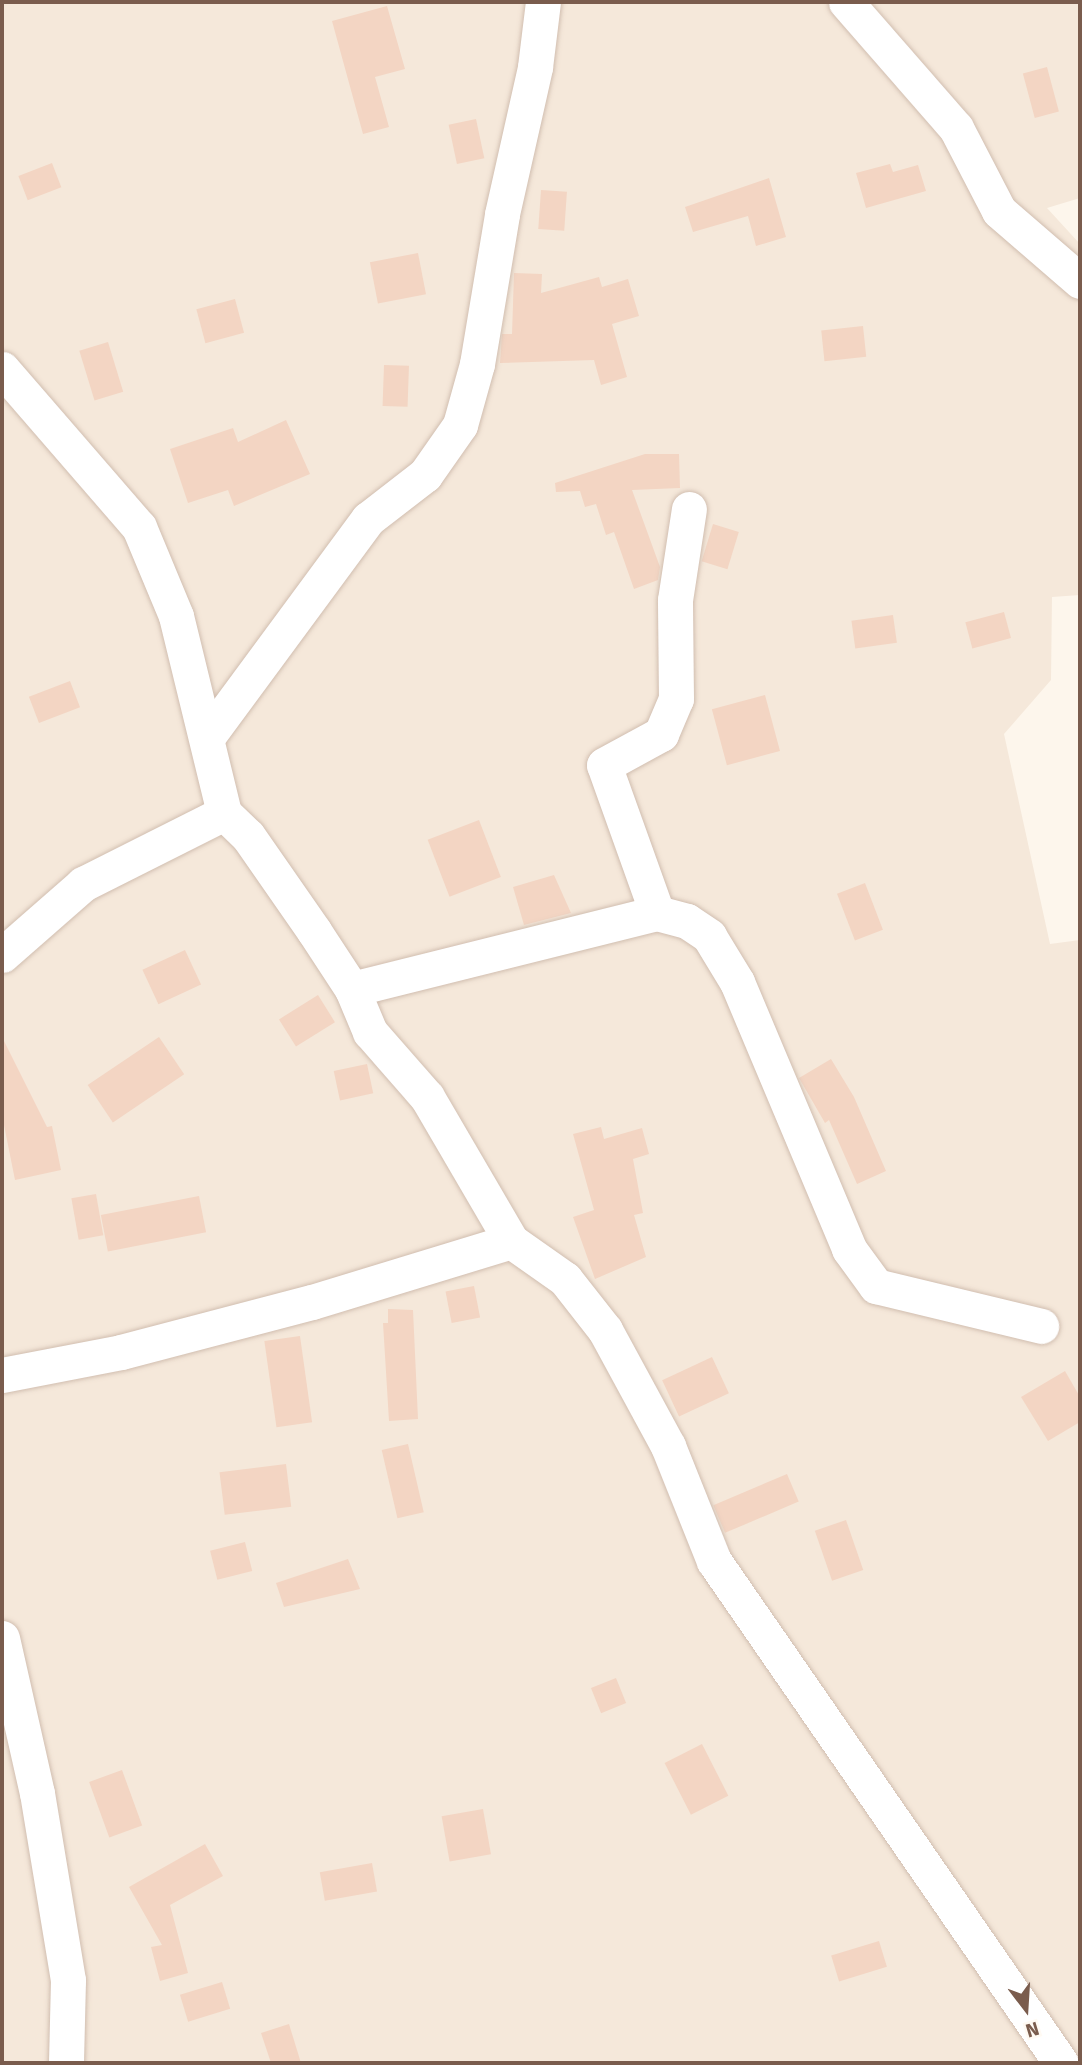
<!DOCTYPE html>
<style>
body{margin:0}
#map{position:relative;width:1082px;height:2065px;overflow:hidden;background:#fdf6ec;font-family:"Fira Sans",sans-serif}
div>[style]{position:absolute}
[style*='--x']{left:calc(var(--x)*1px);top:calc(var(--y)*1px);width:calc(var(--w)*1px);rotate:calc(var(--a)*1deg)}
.residential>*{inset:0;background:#f5e8da}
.building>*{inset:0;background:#f3d5c3;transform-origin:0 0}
.roads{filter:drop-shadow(0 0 2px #d1beb0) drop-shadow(0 0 2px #d1beb0)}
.street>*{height:35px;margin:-17.5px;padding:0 17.5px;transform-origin:17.5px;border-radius:17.5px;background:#fff}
span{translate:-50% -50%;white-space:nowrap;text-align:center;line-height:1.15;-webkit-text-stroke:5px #fffaf3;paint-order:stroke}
.frame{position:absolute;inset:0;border:4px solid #7a5c4d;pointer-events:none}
.north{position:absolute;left:991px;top:1974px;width:70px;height:70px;-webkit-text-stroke:5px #fffaf3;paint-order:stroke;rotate:163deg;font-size:19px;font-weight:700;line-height:28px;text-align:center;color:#7a5c4d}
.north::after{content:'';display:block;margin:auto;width:24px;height:32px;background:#7a5c4d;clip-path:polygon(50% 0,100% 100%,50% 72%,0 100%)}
</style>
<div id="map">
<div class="residential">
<div style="clip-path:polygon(2px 2px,1080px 2px,1080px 198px,1047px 208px,1080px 244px,1080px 595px,1052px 597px,1051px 680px,1004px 734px,1050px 944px,1080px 940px,1080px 2063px,2px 2063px)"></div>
</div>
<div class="building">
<div style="clip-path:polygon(387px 6px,405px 69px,375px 77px,389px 127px,363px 134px,332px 21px)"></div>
<div style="left:1047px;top:67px;width:46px;height:25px;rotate:75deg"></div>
<div style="left:476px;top:119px;width:40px;height:28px;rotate:78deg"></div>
<div style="left:52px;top:163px;width:26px;height:36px;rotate:69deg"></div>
<div style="clip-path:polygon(890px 164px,893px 172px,918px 165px,926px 191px,866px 208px,856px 173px)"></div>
<div style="clip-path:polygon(769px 178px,786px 237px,756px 246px,748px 216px,693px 232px,685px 207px)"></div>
<div style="left:541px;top:190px;width:26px;height:39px;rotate:4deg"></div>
<div style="left:418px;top:253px;width:42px;height:49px;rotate:79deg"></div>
<div style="clip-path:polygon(514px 273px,542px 274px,541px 293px,599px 277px,602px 287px,628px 279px,639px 316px,612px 324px,627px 377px,601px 385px,594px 360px,500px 363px,502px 334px,512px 334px)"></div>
<div style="left:235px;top:299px;width:35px;height:40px;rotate:75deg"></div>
<div style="left:863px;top:326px;width:31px;height:42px;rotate:84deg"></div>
<div style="left:108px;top:342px;width:52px;height:30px;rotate:73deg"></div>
<div style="left:384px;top:365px;width:25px;height:41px;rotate:2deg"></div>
<div style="clip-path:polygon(286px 420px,310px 474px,234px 506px,228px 490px,188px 503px,170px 449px,233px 428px,238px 442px)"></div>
<div style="clip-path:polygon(645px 454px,679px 454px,680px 488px,632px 490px,660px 567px,658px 580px,634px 589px,614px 532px,606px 535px,596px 504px,585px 507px,580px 491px,556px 492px,555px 483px)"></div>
<div style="left:713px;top:524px;width:27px;height:39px;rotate:17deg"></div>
<div style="left:1004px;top:612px;width:27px;height:40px;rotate:75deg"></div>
<div style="left:893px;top:615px;width:28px;height:42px;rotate:82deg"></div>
<div style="left:70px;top:681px;width:28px;height:44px;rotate:69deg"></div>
<div style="left:765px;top:695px;width:58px;height:55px;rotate:75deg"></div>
<div style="left:479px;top:820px;width:61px;height:55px;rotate:69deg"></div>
<div style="clip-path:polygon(554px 875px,571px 913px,524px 925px,513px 887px)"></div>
<div style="left:865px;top:883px;width:50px;height:30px;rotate:69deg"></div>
<div style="left:185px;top:950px;width:38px;height:47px;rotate:65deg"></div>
<div style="left:318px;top:995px;width:32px;height:46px;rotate:58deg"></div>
<div style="clip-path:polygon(2px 1037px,47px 1127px,52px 1126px,61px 1170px,15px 1180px,2px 1115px)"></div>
<div style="left:159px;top:1037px;width:45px;height:86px;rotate:56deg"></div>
<div style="clip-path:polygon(831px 1059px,854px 1097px,886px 1171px,857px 1184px,829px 1120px,825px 1123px,799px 1078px)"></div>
<div style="left:367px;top:1064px;width:30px;height:34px;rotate:78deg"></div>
<div style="clip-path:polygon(601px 1127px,604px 1139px,642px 1128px,649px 1154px,633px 1159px,643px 1213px,634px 1215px,646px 1257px,595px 1279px,573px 1217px,594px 1210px,573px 1134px)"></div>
<div style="left:96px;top:1194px;width:42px;height:25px;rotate:80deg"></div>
<div style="left:199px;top:1196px;width:37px;height:100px;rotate:79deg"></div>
<div style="left:474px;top:1286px;width:32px;height:29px;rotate:79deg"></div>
<div style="clip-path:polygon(388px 1309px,413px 1310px,418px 1419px,389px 1421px,383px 1323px,388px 1323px)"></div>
<div style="left:300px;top:1336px;width:87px;height:36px;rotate:82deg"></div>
<div style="left:712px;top:1357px;width:40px;height:55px;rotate:65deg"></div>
<div style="clip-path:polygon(1065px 1371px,1080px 1397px,1080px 1422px,1048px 1441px,1021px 1397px)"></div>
<div style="left:408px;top:1444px;width:70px;height:27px;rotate:77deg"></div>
<div style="left:286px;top:1464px;width:43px;height:67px;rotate:83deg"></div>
<div style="left:787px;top:1474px;width:30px;height:80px;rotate:67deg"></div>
<div style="left:846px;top:1520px;width:53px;height:33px;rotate:71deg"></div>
<div style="left:245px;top:1542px;width:30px;height:36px;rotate:76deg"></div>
<div style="clip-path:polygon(348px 1559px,360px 1589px,284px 1607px,276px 1583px)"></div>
<div style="left:616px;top:1678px;width:27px;height:27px;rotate:68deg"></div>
<div style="left:702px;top:1744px;width:58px;height:42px;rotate:63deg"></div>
<div style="left:122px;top:1770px;width:59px;height:35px;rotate:70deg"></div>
<div style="left:483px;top:1809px;width:46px;height:42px;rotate:80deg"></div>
<div style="clip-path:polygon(205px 1844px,223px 1876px,170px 1905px,188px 1973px,160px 1981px,151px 1947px,162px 1945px,129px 1887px)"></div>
<div style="left:372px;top:1863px;width:29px;height:53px;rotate:80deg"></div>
<div style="left:879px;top:1941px;width:27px;height:50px;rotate:73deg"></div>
<div style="left:222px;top:1982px;width:28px;height:44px;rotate:73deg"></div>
<div style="clip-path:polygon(289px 2024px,301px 2063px,271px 2063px,261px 2033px)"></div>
</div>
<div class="roads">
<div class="street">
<div style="--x:846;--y:2;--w:167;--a:48.9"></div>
<div style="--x:956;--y:128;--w:93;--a:62.6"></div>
<div style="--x:999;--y:211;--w:107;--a:40.8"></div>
<div style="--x:2;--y:369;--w:209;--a:49.1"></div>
<div style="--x:139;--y:527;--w:96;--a:67.4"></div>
<div style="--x:176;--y:616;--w:203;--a:76.3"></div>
<div style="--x:224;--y:813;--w:33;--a:44"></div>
<div style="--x:248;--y:836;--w:116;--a:55.2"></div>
<div style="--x:314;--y:931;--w:69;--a:56.8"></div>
<div style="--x:352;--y:989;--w:47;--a:67.3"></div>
<div style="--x:370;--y:1032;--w:86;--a:48.8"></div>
<div style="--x:427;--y:1097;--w:167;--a:59.7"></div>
<div style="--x:208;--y:736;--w:270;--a:-53.6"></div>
<div style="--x:368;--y:519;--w:72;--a:-37.7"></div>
<div style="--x:425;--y:475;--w:61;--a:-55"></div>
<div style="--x:460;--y:425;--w:63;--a:-74.4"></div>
<div style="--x:477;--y:364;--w:152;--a:-80.5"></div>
<div style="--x:502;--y:214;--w:151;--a:-77.3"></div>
<div style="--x:535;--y:67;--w:65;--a:-83"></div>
<div style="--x:657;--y:913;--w:157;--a:-109.7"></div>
<div style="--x:604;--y:765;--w:65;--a:-28.5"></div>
<div style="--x:661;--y:734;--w:38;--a:-67"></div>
<div style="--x:676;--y:699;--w:99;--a:-90.6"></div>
<div style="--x:675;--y:600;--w:92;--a:-81.3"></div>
<div style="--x:2;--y:955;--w:108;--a:-41.2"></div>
<div style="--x:83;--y:884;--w:158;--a:-26.7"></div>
<div style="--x:352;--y:989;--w:314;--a:-14"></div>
<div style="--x:657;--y:913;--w:31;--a:15"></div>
<div style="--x:687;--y:921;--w:27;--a:34"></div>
<div style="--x:709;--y:936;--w:54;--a:58.7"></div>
<div style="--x:737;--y:982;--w:290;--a:67.2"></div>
<div style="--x:849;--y:1249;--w:46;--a:53.9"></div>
<div style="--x:876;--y:1286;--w:170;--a:13.6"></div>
<div style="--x:2;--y:1375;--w:121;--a:-10.9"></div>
<div style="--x:121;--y:1352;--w:197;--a:-14.7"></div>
<div style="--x:312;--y:1302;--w:208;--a:-17"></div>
<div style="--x:511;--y:1241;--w:66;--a:35.1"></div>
<div style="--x:565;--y:1279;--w:65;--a:51.9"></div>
<div style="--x:605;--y:1330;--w:132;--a:61.5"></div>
<div style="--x:668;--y:1446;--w:124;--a:68.2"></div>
<div style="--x:714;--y:1561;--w:610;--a:55.35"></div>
<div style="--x:2;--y:1638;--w:159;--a:77.3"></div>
<div style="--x:37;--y:1793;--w:190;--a:80.6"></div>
<div style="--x:68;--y:1980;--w:83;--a:91.4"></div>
</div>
</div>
<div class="frame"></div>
<div class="north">N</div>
</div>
